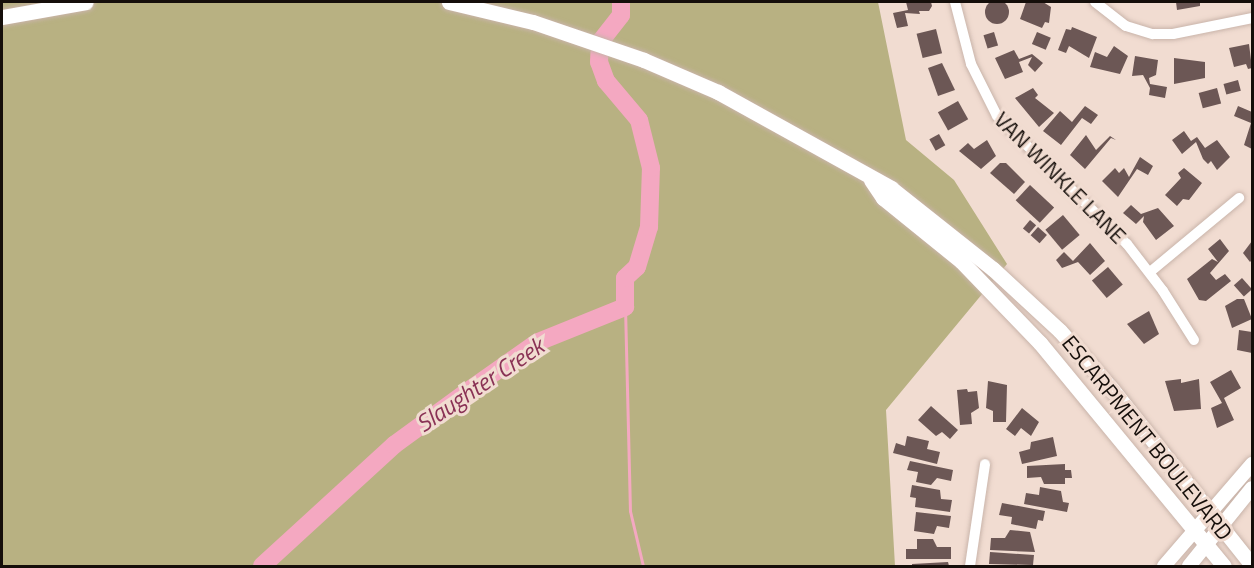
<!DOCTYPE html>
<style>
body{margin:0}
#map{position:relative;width:1254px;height:568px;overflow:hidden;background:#f1dcd1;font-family:"Titillium Web",sans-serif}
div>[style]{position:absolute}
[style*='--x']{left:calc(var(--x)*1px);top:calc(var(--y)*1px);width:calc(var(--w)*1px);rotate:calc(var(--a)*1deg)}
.green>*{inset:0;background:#b8b182}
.stream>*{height:3px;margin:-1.5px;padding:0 1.5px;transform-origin:1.5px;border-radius:1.5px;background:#f4a8c1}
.river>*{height:18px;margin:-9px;padding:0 9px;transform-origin:9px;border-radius:9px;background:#f4a8c1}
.building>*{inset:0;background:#6c5755;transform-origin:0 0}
.round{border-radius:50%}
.roads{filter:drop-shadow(0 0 2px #c9b4aa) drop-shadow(0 0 2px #c9b4aa)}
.minor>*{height:10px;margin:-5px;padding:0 5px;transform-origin:5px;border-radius:5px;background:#fff}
.tertiary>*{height:14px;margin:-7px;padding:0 7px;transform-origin:7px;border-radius:7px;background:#fff}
.secondary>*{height:15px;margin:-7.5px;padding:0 7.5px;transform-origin:7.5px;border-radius:7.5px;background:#fff}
span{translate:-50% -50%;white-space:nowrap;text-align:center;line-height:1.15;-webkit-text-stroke:6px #f1dcd1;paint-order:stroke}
.street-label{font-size:22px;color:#150e0a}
.water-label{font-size:24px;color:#8a3255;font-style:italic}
.frame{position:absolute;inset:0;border:3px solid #150e0a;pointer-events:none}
</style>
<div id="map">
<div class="green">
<div style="clip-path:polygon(2px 2px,878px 2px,906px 140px,954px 180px,1007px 264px,886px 410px,895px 566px,2px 566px)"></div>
</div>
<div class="stream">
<div style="--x:625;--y:307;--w:204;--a:88.6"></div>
<div style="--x:630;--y:511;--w:57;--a:76.7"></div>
</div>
<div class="river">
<div style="--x:262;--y:566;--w:179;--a:-42.5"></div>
<div style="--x:394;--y:445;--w:92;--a:-36.1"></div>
<div style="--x:468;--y:391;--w:85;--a:-35"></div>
<div style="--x:538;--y:342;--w:94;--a:-21.9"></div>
<div style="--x:625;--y:307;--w:29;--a:-90"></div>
<div style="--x:625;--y:278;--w:16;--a:-43"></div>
<div style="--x:637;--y:267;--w:42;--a:-73.3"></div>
<div style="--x:649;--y:227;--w:59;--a:-88.1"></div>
<div style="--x:651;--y:168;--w:49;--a:-104"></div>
<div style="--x:639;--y:120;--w:51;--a:-130.2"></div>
<div style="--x:606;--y:81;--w:20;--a:-110"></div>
<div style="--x:599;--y:62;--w:20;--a:-87"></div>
<div style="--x:600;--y:42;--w:34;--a:-52"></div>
<div style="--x:621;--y:15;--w:13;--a:-90"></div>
</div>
<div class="building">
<div class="round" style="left:985px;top:0;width:24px;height:24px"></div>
<div style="clip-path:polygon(906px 2px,931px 2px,932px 6px,929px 11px,919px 11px,920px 14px,905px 13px,908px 26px,897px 28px,893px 13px,908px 10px)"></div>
<div style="clip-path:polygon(1026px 2px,1043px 2px,1051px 7px,1049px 23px,1045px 22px,1042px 28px,1020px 19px)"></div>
<div style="clip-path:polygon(1176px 2px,1200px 2px,1200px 6px,1177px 10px)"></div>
<div style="clip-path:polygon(1072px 27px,1097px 37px,1089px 58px,1069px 46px,1066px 53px,1058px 50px,1066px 29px,1071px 30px)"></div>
<div style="left:936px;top:29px;width:25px;height:20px;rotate:76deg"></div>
<div style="left:994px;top:32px;width:14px;height:11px;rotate:73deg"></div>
<div style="left:1037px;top:32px;width:15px;height:13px;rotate:23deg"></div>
<div style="clip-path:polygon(1249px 44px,1252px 68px,1248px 69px,1246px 64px,1234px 67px,1229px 48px)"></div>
<div style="clip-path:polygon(1114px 46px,1128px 56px,1120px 74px,1090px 67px,1095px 52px,1107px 57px)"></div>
<div style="clip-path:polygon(1014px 50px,1019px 59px,1032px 54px,1043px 63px,1035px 72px,1028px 65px,1032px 57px,1019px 62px,1023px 72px,1005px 79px,995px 58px)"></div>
<div style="clip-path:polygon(1135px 56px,1158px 60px,1156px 75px,1149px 78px,1150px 84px,1167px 87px,1165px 98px,1149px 95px,1150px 88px,1143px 75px,1132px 76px)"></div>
<div style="clip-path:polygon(1174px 58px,1205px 62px,1205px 78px,1174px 84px)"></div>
<div style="clip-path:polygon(942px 63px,955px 90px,938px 96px,928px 68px)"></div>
<div style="left:1238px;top:80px;width:11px;height:15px;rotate:75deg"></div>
<div style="clip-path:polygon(1033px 88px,1038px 95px,1035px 98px,1054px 113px,1039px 127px,1015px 98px)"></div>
<div style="left:1217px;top:88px;width:16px;height:19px;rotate:75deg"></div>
<div style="left:958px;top:101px;width:21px;height:23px;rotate:61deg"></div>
<div style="clip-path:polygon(1085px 106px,1098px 115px,1091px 124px,1082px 118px,1061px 145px,1043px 131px,1060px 111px,1072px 122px)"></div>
<div style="clip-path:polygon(1238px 106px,1252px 112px,1252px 149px,1244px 145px,1251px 123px,1234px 116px)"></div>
<div style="clip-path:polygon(1184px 131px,1191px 141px,1197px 137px,1205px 148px,1217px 140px,1230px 157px,1217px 170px,1211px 161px,1208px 164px,1203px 159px,1196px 142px,1182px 154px,1172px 140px)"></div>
<div style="left:939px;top:134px;width:13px;height:11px;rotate:61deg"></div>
<div style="clip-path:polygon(1086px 135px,1096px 150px,1110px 136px,1116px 140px,1111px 138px,1085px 169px,1070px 155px)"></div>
<div style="clip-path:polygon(987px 140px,996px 156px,981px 169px,959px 151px,968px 143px,974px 149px)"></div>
<div style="clip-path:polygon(1140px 157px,1153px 166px,1148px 175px,1137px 169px,1118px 197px,1102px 181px,1115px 168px,1119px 173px,1124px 168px,1129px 177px)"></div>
<div style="clip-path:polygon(1000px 163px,1006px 163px,1025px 182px,1014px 194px,990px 173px)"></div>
<div style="clip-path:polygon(1184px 168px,1202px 183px,1189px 200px,1183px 199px,1177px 206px,1165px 195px,1181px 178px,1178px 173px)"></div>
<div style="left:1030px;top:185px;width:33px;height:21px;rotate:43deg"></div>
<div style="clip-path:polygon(1131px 205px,1141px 214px,1158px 208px,1174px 226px,1156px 240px,1143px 222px,1144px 216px,1136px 224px,1123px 213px)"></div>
<div style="left:1063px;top:215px;width:26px;height:23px;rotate:50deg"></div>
<div style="left:1030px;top:220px;width:8px;height:11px;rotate:40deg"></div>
<div style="left:1038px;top:227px;width:12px;height:11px;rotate:42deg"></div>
<div style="clip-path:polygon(1220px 239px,1229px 251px,1210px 273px,1216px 280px,1225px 274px,1231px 281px,1206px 301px,1199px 300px,1187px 279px,1212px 259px,1218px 262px,1208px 249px)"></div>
<div style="clip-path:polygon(1252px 241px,1252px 260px,1250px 262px,1243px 253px)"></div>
<div style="clip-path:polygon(1090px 243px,1105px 261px,1090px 275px,1078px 262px,1062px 268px,1056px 260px,1064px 252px,1073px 261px)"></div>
<div style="left:1108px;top:267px;width:23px;height:21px;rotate:50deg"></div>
<div style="left:1242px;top:278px;width:15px;height:11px;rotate:48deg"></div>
<div style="clip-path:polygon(1237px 299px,1244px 299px,1252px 319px,1232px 328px,1225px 306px)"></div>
<div style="clip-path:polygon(1149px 311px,1159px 334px,1144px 344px,1127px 324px)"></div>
<div style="clip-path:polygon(1239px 330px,1252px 332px,1252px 353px,1237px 350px)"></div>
<div style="clip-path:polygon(1231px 370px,1241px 388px,1224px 398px,1234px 420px,1217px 428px,1211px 408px,1222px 403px,1210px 382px)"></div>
<div style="clip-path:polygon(1181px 379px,1181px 383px,1199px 379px,1201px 409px,1174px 411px,1165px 381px)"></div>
<div style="clip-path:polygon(988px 381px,1007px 385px,1006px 422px,993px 422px,993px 411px,986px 408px)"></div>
<div style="clip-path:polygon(967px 389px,968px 392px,977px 391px,979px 408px,971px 413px,972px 424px,960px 425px,957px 390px)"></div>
<div style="clip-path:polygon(931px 406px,958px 430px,950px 439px,942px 432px,936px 436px,918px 420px)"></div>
<div style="clip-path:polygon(1022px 408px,1039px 422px,1031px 436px,1021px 428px,1015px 436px,1006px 429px)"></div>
<div style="clip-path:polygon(907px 436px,929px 441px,927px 449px,940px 452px,937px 464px,893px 453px,896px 443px,905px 446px)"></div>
<div style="clip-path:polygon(1053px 437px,1057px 456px,1022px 464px,1019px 452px,1030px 449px,1031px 442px)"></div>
<div style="clip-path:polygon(910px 461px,953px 470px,951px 481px,937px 478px,931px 485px,916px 482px,918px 472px,907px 470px)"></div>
<div style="clip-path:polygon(1065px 464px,1065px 470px,1071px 470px,1072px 478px,1065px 478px,1065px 484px,1044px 484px,1041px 477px,1027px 478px,1027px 466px)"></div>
<div style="clip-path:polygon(912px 485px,940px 490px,941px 499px,952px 500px,950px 512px,915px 507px,916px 498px,910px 497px)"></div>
<div style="clip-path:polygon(1040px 487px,1061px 491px,1063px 502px,1069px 503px,1067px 512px,1024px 504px,1026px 493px,1039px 495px)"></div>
<div style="clip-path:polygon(1002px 503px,1045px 511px,1043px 521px,1038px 520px,1036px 529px,1011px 524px,1012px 517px,999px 515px)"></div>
<div style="clip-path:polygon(916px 512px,951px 516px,949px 528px,937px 526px,934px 534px,914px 531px)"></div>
<div style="clip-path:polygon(1010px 530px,1030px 532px,1035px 552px,990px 550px,991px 538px,1005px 538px)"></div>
<div style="clip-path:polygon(917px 539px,933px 539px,937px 547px,951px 547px,951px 559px,906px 559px,906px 549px,917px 549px)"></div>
<div style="clip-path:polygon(990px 552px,1034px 555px,1033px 565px,989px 564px)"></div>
<div style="clip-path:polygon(948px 562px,949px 566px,912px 566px,912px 564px)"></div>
</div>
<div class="roads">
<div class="minor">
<div style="--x:955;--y:2;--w:64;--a:75.5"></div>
<div style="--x:971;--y:64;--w:58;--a:63.4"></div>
<div style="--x:997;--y:116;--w:182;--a:44.6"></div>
<div style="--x:1127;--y:244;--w:59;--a:52.5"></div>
<div style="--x:1163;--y:291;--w:58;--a:57.7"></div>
<div style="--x:1095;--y:2;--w:39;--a:38"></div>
<div style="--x:1126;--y:26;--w:28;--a:17"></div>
<div style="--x:1153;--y:34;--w:20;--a:0"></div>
<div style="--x:1173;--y:34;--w:81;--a:-11.4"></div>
<div style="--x:1150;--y:272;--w:116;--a:-39.7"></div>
<div style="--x:970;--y:566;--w:103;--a:-81.6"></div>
</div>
<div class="tertiary">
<div style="--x:1164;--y:566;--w:135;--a:-49.2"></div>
<div style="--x:1189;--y:566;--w:100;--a:-51.1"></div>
</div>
<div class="secondary">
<div style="--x:449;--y:2;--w:86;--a:13.4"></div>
<div style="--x:533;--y:22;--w:117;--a:18.9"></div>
<div style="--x:644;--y:60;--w:81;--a:23.4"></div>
<div style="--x:718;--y:92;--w:198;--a:29"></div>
<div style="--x:891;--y:188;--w:130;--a:38.5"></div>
<div style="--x:993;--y:269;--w:91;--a:42.8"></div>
<div style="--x:1060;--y:331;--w:76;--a:48.2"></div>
<div style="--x:1111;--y:388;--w:226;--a:51.5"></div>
<div style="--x:2;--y:17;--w:85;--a:-10.1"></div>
<div style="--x:871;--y:180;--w:22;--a:56"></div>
<div style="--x:883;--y:198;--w:100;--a:38.9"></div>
<div style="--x:961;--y:261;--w:114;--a:46.1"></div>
<div style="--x:1040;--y:343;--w:289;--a:50.5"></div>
</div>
</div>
<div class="street-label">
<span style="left:1060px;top:178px;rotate:45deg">VAN WINKLE LANE</span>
<span style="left:1147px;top:438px;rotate:51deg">ESCARPMENT BOULEVARD</span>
</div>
<div class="water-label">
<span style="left:480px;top:385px;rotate:-34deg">Slaughter Creek</span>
</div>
<div class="frame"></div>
</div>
